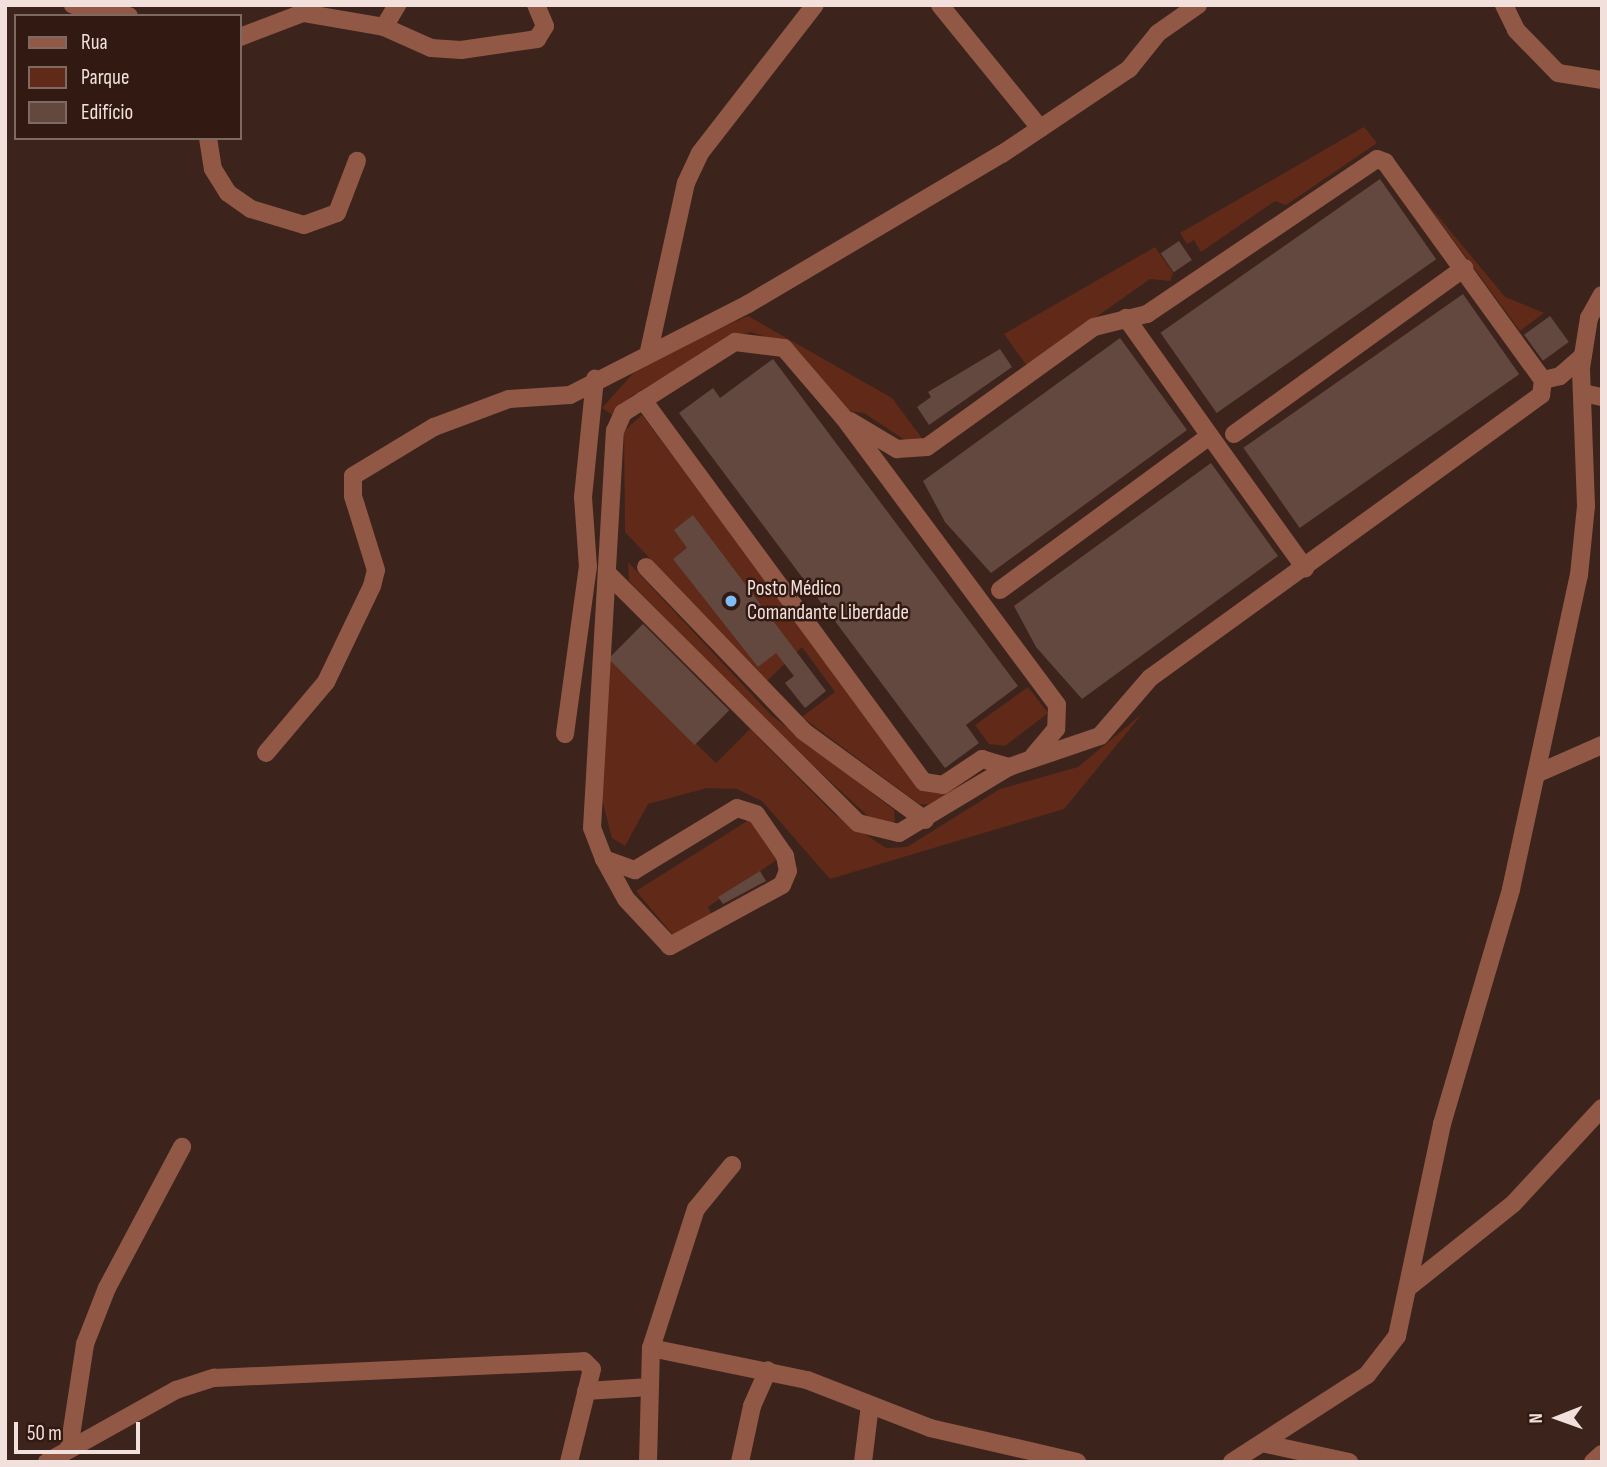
<!DOCTYPE html>
<meta charset="utf-8">
<style>
body{margin:0}
#map{position:relative;width:1607px;height:1467px;overflow:hidden;background:#3c241c;font-family:"Sofia Sans Condensed",sans-serif}
div>[style]{position:absolute}
[style*='--x']{left:calc(var(--x)*1px);top:calc(var(--y)*1px);width:calc(var(--w)*1px);rotate:calc(var(--a)*1deg)}
.green>*{inset:0;background:#612917}
.building>*{inset:0;background:#63483f;transform-origin:0 0}
.minor>*{height:18px;margin:-9px;padding:0 9px;transform-origin:9px;border-radius:9px;background:#915846}
.dots>*{width:19px;height:19px;translate:-50% -50%;box-sizing:border-box;border:4px solid #321a13;border-radius:50%}
span{translate:-50% -50%;white-space:nowrap;text-align:center;line-height:1.15;-webkit-text-stroke:5px #321a13;paint-order:stroke}
.poi-label{font-size:21px;color:#f1e0db}
.left{translate:0 -50%;text-align:left}
.frame{position:absolute;inset:0;border:7px solid #f1e0db;pointer-events:none}
.legend{position:absolute;left:14px;top:14px;width:228px;height:126px;box-sizing:border-box;background:#321a13;border:2px solid #7e6963;margin:0;padding:9px 12px;list-style:none;font-size:21px;color:#f1e0db}
.legend li{display:flex;align-items:center;gap:14px;height:35px}
.legend b{width:35px;border:2px solid #7e6963}
.north{position:absolute;left:1523px;top:1383px;width:70px;height:70px;-webkit-text-stroke:5px #321a13;paint-order:stroke;rotate:269deg;font-size:19px;font-weight:700;line-height:28px;text-align:center;color:#f1e0db}
.north::after{content:'';display:block;margin:auto;width:24px;height:32px;background:#f1e0db;clip-path:polygon(50% 0,100% 100%,50% 72%,0 100%)}
.scale{position:absolute;left:14px;top:1422px;width:126px;height:32px;box-sizing:border-box;border:4px solid #f1e0db;border-top:0;padding-left:9px;font-size:21px;line-height:24px;white-space:nowrap;color:#f1e0db;-webkit-text-stroke:5px #321a13;paint-order:stroke}
</style>
<div id="map">
<div class="green">
<div style="clip-path:polygon(1364px 127px,1377px 143px,1286px 205px,1275px 201px,1201px 252px,1194px 240px,1187px 244px,1180px 233px)"></div>
<div style="clip-path:polygon(1422px 197px,1505px 297px,1544px 313px,1520px 331px)"></div>
<div style="clip-path:polygon(1155px 247px,1173px 273px,1170px 281px,1150px 279px,1027px 366px,1004px 334px)"></div>
<div style="clip-path:polygon(748px 316px,892px 398px,924px 441px,911px 444px,864px 413px,849px 411px,795px 347px,751px 332px,727px 339px,630px 397px,614px 416px,602px 408px,646px 359px)"></div>
<div style="clip-path:polygon(642px 415px,919px 786px,944px 794px,985px 771px,938px 805px,919px 804px,802px 717px,835px 692px,802px 647px,766px 682px,625px 532px,624px 431px)"></div>
<div style="clip-path:polygon(628px 562px,771px 715px,894px 810px,895px 821px,887px 826px,869px 817px,770px 726px,629px 581px)"></div>
<div style="clip-path:polygon(609px 659px,716px 763px,750px 729px,834px 814px,886px 848px,907px 847px,1000px 789px,1078px 767px,1142px 714px,1064px 809px,830px 879px,762px 801px,737px 789px,707px 788px,648px 804px,625px 846px,612px 838px,600px 792px)"></div>
<div style="clip-path:polygon(1028px 687px,1048px 713px,1005px 746px,989px 744px,975px 725px)"></div>
<div style="clip-path:polygon(752px 818px,778px 859px,708px 907px,716px 922px,674px 936px,636px 891px)"></div>
</div>
<div class="building">
<div style="left:1380px;top:179px;width:98px;height:268px;rotate:55deg"></div>
<div style="left:1179px;top:241px;width:23px;height:22px;rotate:56deg"></div>
<div style="left:1463px;top:294px;width:98px;height:268px;rotate:55deg"></div>
<div style="left:1550px;top:316px;width:32px;height:32px;rotate:54deg"></div>
<div style="clip-path:polygon(1120px 338px,1187px 430px,991px 573px,945px 522px,923px 481px)"></div>
<div style="clip-path:polygon(1000px 349px,1012px 367px,929px 425px,917px 407px,931px 397px,928px 392px)"></div>
<div style="clip-path:polygon(773px 359px,1018px 686px,966px 725px,979px 743px,945px 768px,679px 413px,713px 388px,720px 398px)"></div>
<div style="clip-path:polygon(1211px 463px,1278px 556px,1082px 699px,1036px 647px,1014px 606px)"></div>
<div style="clip-path:polygon(693px 515px,826px 691px,805px 708px,785px 683px,794px 676px,776px 653px,758px 667px,673px 559px,687px 548px,674px 530px)"></div>
<div style="left:643px;top:624px;width:122px;height:49px;rotate:45deg"></div>
<div style="clip-path:polygon(760px 871px,766px 881px,723px 904px,718px 897px)"></div>
</div>
<div class="minor">
<div style="--x:73;--y:5;--w:57;--a:11.1"></div>
<div style="--x:940;--y:5;--w:159;--a:50.9"></div>
<div style="--x:1504;--y:5;--w:28;--a:64"></div>
<div style="--x:1516;--y:30;--w:60;--a:45.7"></div>
<div style="--x:1558;--y:73;--w:45;--a:9"></div>
<div style="--x:384;--y:27;--w:26;--a:-59"></div>
<div style="--x:240;--y:37;--w:67;--a:-20.9"></div>
<div style="--x:303;--y:13;--w:82;--a:9.8"></div>
<div style="--x:384;--y:27;--w:51;--a:24.1"></div>
<div style="--x:431;--y:48;--w:30;--a:4"></div>
<div style="--x:461;--y:50;--w:77;--a:-8.2"></div>
<div style="--x:537;--y:39;--w:15;--a:-58"></div>
<div style="--x:545;--y:26;--w:23;--a:-113"></div>
<div style="--x:208;--y:138;--w:31;--a:81"></div>
<div style="--x:213;--y:169;--w:28;--a:58"></div>
<div style="--x:228;--y:193;--w:28;--a:35"></div>
<div style="--x:251;--y:209;--w:55;--a:16.8"></div>
<div style="--x:304;--y:225;--w:35;--a:-20"></div>
<div style="--x:337;--y:213;--w:56;--a:-69"></div>
<div style="--x:649;--y:351;--w:172;--a:-77.6"></div>
<div style="--x:686;--y:183;--w:33;--a:-65"></div>
<div style="--x:700;--y:153;--w:187;--a:-52.2"></div>
<div style="--x:1583;--y:393;--w:19;--a:12"></div>
<div style="--x:643;--y:400;--w:474;--a:53.7"></div>
<div style="--x:924;--y:782;--w:19;--a:9"></div>
<div style="--x:943;--y:785;--w:47;--a:-33.7"></div>
<div style="--x:982;--y:759;--w:28;--a:17"></div>
<div style="--x:850;--y:421;--w:55;--a:30.8"></div>
<div style="--x:897;--y:449;--w:30;--a:-4"></div>
<div style="--x:927;--y:447;--w:206;--a:-35.7"></div>
<div style="--x:1094;--y:327;--w:55;--a:-13.8"></div>
<div style="--x:1147;--y:314;--w:277;--a:-34"></div>
<div style="--x:1377;--y:159;--w:9;--a:21"></div>
<div style="--x:1385;--y:162;--w:269;--a:54.1"></div>
<div style="--x:1543;--y:380;--w:17;--a:-13"></div>
<div style="--x:1560;--y:376;--w:30;--a:-41"></div>
<div style="--x:1234;--y:434;--w:284;--a:-35.8"></div>
<div style="--x:1210;--y:436;--w:163;--a:54.3"></div>
<div style="--x:646;--y:567;--w:227;--a:46.2"></div>
<div style="--x:803;--y:731;--w:151;--a:36.1"></div>
<div style="--x:608;--y:574;--w:353;--a:44.9"></div>
<div style="--x:858;--y:823;--w:42;--a:13.7"></div>
<div style="--x:899;--y:833;--w:128;--a:-31"></div>
<div style="--x:1009;--y:767;--w:96;--a:-18.8"></div>
<div style="--x:1100;--y:736;--w:77;--a:-49.2"></div>
<div style="--x:1150;--y:678;--w:483;--a:-35.9"></div>
<div style="--x:1541;--y:395;--w:15;--a:-82"></div>
<div style="--x:1000;--y:590;--w:260;--a:-36.3"></div>
<div style="--x:1210;--y:436;--w:145;--a:-125.4"></div>
<div style="--x:565;--y:734;--w:169;--a:-82.2"></div>
<div style="--x:588;--y:567;--w:70;--a:-94.1"></div>
<div style="--x:583;--y:497;--w:119;--a:-84.2"></div>
<div style="--x:266;--y:753;--w:93;--a:-49.8"></div>
<div style="--x:326;--y:682;--w:106;--a:-64.4"></div>
<div style="--x:372;--y:586;--w:16;--a:-76"></div>
<div style="--x:376;--y:570;--w:77;--a:-107.3"></div>
<div style="--x:353;--y:496;--w:20;--a:-90"></div>
<div style="--x:353;--y:476;--w:95;--a:-31.2"></div>
<div style="--x:434;--y:427;--w:80;--a:-20.5"></div>
<div style="--x:509;--y:399;--w:61;--a:-3.8"></div>
<div style="--x:570;--y:395;--w:200;--a:-27.1"></div>
<div style="--x:748;--y:304;--w:295;--a:-30.6"></div>
<div style="--x:1002;--y:154;--w:153;--a:-33.8"></div>
<div style="--x:1129;--y:69;--w:46;--a:-51.1"></div>
<div style="--x:1158;--y:33;--w:49;--a:-35"></div>
<div style="--x:1536;--y:774;--w:72;--a:-23.7"></div>
<div style="--x:737;--y:808;--w:20;--a:18"></div>
<div style="--x:756;--y:814;--w:51;--a:55.4"></div>
<div style="--x:785;--y:856;--w:15;--a:79"></div>
<div style="--x:788;--y:871;--w:15;--a:113"></div>
<div style="--x:782;--y:885;--w:128;--a:151.4"></div>
<div style="--x:670;--y:946;--w:64;--a:-133.1"></div>
<div style="--x:626;--y:899;--w:46;--a:-118.8"></div>
<div style="--x:604;--y:859;--w:33;--a:20"></div>
<div style="--x:635;--y:870;--w:119;--a:-31.3"></div>
<div style="--x:604;--y:859;--w:33;--a:-111"></div>
<div style="--x:592;--y:828;--w:398;--a:-86.7"></div>
<div style="--x:615;--y:431;--w:20;--a:-66"></div>
<div style="--x:623;--y:413;--w:133;--a:-32.4"></div>
<div style="--x:735;--y:342;--w:49;--a:7"></div>
<div style="--x:784;--y:348;--w:92;--a:49.4"></div>
<div style="--x:844;--y:418;--w:357;--a:53.4"></div>
<div style="--x:1057;--y:705;--w:24;--a:92"></div>
<div style="--x:1056;--y:729;--w:35;--a:130"></div>
<div style="--x:1409;--y:1287;--w:133;--a:-38.6"></div>
<div style="--x:1513;--y:1204;--w:131;--a:-47.2"></div>
<div style="--x:651;--y:1348;--w:159;--a:11.6"></div>
<div style="--x:807;--y:1380;--w:132;--a:21.3"></div>
<div style="--x:930;--y:1428;--w:151;--a:13"></div>
<div style="--x:586;--y:1391;--w:64;--a:-3.6"></div>
<div style="--x:1266;--y:1444;--w:85;--a:12.2"></div>
<div style="--x:69;--y:1449;--w:106;--a:-81.3"></div>
<div style="--x:85;--y:1344;--w:60;--a:-68.6"></div>
<div style="--x:107;--y:1288;--w:160;--a:-62"></div>
<div style="--x:47;--y:1462;--w:148;--a:-29.2"></div>
<div style="--x:176;--y:1390;--w:40;--a:-18"></div>
<div style="--x:214;--y:1378;--w:370;--a:-2.6"></div>
<div style="--x:584;--y:1361;--w:11;--a:45"></div>
<div style="--x:592;--y:1369;--w:96;--a:103.9"></div>
<div style="--x:648;--y:1462;--w:114;--a:-88.5"></div>
<div style="--x:651;--y:1348;--w:146;--a:-72.1"></div>
<div style="--x:696;--y:1209;--w:57;--a:-50.7"></div>
<div style="--x:740;--y:1462;--w:57;--a:-77.9"></div>
<div style="--x:752;--y:1406;--w:39;--a:-66"></div>
<div style="--x:863;--y:1462;--w:57;--a:-83"></div>
<div style="--x:1232;--y:1462;--w:161;--a:-32.8"></div>
<div style="--x:1367;--y:1375;--w:49;--a:-52.4"></div>
<div style="--x:1397;--y:1336;--w:217;--a:-78"></div>
<div style="--x:1442;--y:1124;--w:245;--a:-73.6"></div>
<div style="--x:1511;--y:889;--w:321;--a:-77.8"></div>
<div style="--x:1579;--y:575;--w:69;--a:-84.2"></div>
<div style="--x:1586;--y:506;--w:138;--a:-92.1"></div>
<div style="--x:1581;--y:368;--w:51;--a:-80.9"></div>
<div style="--x:1589;--y:318;--w:26;--a:-61"></div>
<div style="--x:1593;--y:1462;--w:12;--a:-42"></div>
</div>
<div class="dots">
<div style="left:731px;top:601px;background:#7ebdf9"></div>
</div>
<div class="poi-label">
<span class="left" style="left:747px;top:601px">Posto Médico<br>Comandante Liberdade</span>
</div>
<div class="frame"></div>
<ul class="legend">
<li><b style="height:9px;background:#915846"></b>Rua</li>
<li><b style="height:19px;background:#612917"></b>Parque</li>
<li><b style="height:19px;background:#63483f"></b>Edifício</li>
</ul>
<div class="north">N</div>
<div class="scale">50 m</div>
</div>
